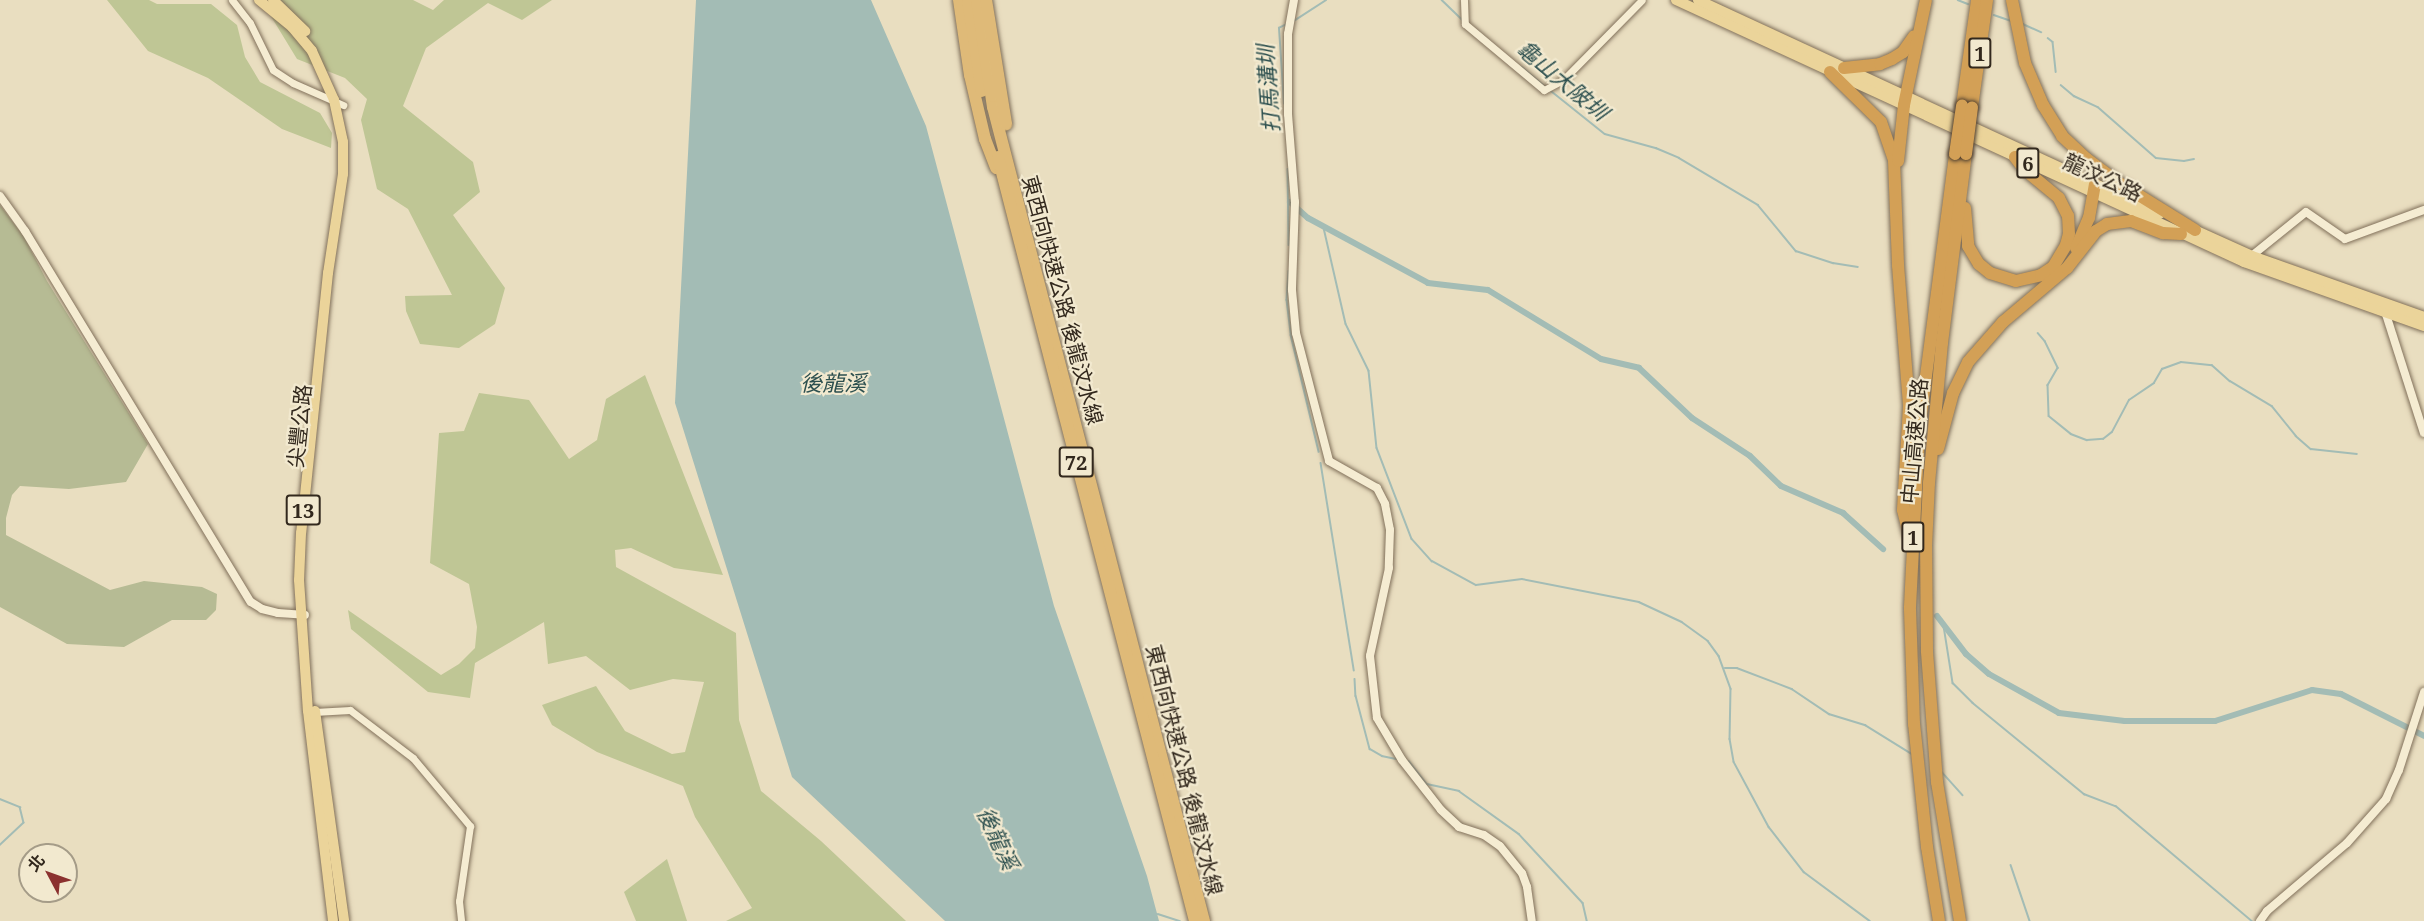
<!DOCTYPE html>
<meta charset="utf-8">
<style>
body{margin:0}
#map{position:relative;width:2424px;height:921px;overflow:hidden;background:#e9dec0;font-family:"Noto Serif","Noto Sans TC",serif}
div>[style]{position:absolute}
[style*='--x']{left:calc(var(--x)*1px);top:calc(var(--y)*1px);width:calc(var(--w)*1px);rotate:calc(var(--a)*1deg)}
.green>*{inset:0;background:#bfc695}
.cemetery>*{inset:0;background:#b6bb94}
.water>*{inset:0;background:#a3bcb5}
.stream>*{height:1.5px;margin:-0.75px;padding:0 0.75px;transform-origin:0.75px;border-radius:0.75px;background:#a3bcb5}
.canal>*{height:6px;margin:-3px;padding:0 3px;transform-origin:3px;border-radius:3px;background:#a3bcb5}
.roads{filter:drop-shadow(0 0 2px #81705a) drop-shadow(0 0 2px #81705a)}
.minor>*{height:7px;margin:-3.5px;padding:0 3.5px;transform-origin:3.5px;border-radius:3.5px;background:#f5ecd2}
.tertiary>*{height:8px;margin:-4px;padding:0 4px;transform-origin:4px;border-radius:4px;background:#f5ecd2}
.primary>*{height:10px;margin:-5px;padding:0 5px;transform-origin:5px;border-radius:5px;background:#ebd49a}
.trunk>*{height:12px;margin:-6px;padding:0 6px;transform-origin:6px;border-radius:6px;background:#dfba78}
.motorway>*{height:12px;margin:-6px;padding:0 6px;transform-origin:6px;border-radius:6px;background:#d3a056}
.bridges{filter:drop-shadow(0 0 2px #4f3e2e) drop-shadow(0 0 2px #4f3e2e)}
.motorway-bridge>*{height:12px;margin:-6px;padding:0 6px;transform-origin:6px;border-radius:6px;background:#d3a056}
span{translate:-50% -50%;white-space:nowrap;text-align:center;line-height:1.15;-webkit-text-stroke:4.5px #f2e9cf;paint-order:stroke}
.shield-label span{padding:2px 4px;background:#f2e9cf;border:2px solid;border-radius:4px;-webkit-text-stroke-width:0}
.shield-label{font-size:20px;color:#32281d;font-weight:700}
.street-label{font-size:21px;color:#32281d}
.water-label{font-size:22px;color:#2d504f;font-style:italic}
.north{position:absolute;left:18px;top:843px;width:60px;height:60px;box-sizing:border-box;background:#f2e9cf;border:2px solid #a59c88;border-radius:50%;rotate:311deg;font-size:16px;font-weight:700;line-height:24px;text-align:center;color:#32281d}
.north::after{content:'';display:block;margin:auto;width:21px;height:27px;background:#8b312f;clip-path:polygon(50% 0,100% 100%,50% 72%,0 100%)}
</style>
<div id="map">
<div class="green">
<div style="clip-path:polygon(107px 0,149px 0,157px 4px,211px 4px,237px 25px,245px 57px,260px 82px,320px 113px,332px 133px,331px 148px,282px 129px,208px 78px,148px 51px)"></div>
<div style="clip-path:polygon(261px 0,413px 0,433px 10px,444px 0,552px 0,522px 20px,488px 3px,426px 48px,403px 106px,473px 162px,480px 192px,453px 215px,505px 288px,495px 324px,459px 348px,420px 344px,406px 311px,405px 296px,452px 295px,408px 209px,377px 189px,361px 120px,367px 99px,345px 78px,297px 59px)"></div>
<div style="clip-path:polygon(645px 375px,723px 575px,674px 568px,631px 548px,615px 550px,616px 567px,736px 633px,739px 720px,761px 791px,821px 841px,906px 921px,726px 921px,752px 908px,695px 817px,683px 786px,597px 752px,552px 725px,542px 705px,596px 686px,625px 731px,672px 754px,685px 752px,704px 682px,673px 679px,630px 690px,586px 656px,548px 664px,544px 622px,475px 663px,470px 698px,428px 692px,351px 629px,348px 610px,441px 675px,459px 664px,475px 648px,477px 627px,469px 584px,430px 563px,439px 433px,464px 431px,479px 393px,529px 400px,569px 459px,597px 440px,606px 399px)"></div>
<div style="clip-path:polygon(667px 859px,687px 921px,636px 921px,624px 892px)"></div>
</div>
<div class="cemetery">
<div style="clip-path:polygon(0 205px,24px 237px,47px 281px,148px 444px,126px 482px,69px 489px,20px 486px,12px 495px,6px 518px,6px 535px,110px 590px,144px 581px,202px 587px,217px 594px,216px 610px,206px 620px,172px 620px,124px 647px,67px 644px,0 607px)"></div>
</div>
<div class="water">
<div style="clip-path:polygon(696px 0,871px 0,926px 126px,1054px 606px,1147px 876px,1159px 921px,945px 921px,792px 777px,675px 403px)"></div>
</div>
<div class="stream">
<div style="--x:1442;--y:0;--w:28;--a:44"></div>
<div style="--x:1958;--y:0;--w:11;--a:22"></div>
<div style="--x:1994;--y:15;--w:18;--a:19"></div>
<div style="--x:1294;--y:21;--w:38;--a:-33"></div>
<div style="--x:2023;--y:24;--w:20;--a:24"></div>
<div style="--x:2048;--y:38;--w:6;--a:39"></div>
<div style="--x:2053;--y:42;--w:30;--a:84"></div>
<div style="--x:1522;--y:67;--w:31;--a:40"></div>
<div style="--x:2061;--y:85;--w:17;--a:40"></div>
<div style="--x:2074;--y:96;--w:26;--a:25"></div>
<div style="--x:2098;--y:107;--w:77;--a:41.3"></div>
<div style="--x:2156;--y:158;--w:28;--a:6"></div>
<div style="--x:2184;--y:161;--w:10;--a:-11"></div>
<div style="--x:1550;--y:90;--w:70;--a:38.7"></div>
<div style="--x:1605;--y:134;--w:53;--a:15.4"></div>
<div style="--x:1656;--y:148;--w:25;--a:23"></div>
<div style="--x:1679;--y:158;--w:92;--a:30.7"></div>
<div style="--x:1758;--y:205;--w:60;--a:50.4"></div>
<div style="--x:1796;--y:251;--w:39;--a:18"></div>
<div style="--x:1833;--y:263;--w:25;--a:9"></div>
<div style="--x:1284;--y:104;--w:76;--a:-93.8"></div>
<div style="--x:1279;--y:28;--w:9;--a:-27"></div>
<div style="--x:1288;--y:169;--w:76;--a:89.2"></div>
<div style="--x:1324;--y:228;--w:98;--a:77.1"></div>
<div style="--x:1346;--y:324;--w:52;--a:63.9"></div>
<div style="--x:1369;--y:371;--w:77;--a:84.1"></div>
<div style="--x:1377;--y:448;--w:97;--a:69"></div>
<div style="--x:1412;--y:539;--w:30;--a:48"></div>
<div style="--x:1432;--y:561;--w:50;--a:28.6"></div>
<div style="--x:1476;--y:585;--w:46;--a:-7.4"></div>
<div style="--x:1522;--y:579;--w:119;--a:11.1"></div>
<div style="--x:1639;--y:602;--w:47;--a:24.9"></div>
<div style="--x:1682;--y:622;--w:32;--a:36"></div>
<div style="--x:1708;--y:641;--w:19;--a:54"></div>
<div style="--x:1719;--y:656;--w:35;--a:70"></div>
<div style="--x:1731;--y:689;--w:50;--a:91.1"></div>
<div style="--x:1730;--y:739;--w:23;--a:80"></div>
<div style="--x:1734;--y:762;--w:74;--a:61.7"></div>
<div style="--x:1769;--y:827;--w:57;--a:52.1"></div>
<div style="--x:1804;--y:872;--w:82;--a:36.6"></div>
<div style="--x:1289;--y:271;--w:29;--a:94"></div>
<div style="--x:1287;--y:300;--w:35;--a:83"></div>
<div style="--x:1291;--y:335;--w:120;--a:76.5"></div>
<div style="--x:2038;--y:333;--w:11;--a:49"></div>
<div style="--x:2045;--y:341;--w:30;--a:64"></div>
<div style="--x:2058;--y:368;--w:20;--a:120"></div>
<div style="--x:2048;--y:385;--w:31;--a:88"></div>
<div style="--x:2049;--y:416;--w:28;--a:39"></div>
<div style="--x:2071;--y:434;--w:17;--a:21"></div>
<div style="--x:2087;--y:440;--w:16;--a:-4"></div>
<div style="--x:2103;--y:439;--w:11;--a:-38"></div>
<div style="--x:2112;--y:432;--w:36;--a:-62"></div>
<div style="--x:2129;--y:400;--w:30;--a:-34"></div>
<div style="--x:2154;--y:383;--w:16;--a:-60"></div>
<div style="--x:2162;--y:369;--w:20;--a:-20"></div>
<div style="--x:2181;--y:362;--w:31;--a:6"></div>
<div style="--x:2212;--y:365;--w:24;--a:42"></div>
<div style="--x:2230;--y:381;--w:49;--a:30.8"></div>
<div style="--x:2272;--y:406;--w:38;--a:51"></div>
<div style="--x:2296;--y:436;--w:20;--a:41"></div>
<div style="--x:2311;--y:449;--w:46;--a:6.2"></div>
<div style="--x:1321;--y:463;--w:210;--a:80.9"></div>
<div style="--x:1944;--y:626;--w:58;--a:81"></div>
<div style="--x:1953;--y:683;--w:28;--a:45"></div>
<div style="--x:1973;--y:703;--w:144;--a:39.3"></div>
<div style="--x:2084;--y:794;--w:34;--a:21"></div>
<div style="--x:2116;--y:806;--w:178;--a:40.2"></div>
<div style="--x:1725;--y:668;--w:12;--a:0"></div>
<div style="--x:1737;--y:668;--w:59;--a:20.9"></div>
<div style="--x:1792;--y:689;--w:45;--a:34"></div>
<div style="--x:1829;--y:714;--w:38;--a:17"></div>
<div style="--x:1865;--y:725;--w:55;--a:31.7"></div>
<div style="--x:1355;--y:679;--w:17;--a:87"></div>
<div style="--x:1356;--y:696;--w:55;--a:75.2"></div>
<div style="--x:1370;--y:749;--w:14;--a:30"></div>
<div style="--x:1382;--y:756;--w:14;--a:12"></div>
<div style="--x:1409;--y:761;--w:29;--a:52"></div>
<div style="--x:1427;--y:784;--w:33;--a:12"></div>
<div style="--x:1459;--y:791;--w:74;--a:35.6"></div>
<div style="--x:1519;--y:834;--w:94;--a:47.2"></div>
<div style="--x:1583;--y:903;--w:18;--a:77"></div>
<div style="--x:1942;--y:772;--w:31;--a:48"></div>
<div style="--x:0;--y:799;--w:22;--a:22"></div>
<div style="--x:20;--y:807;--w:16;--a:76"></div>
<div style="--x:24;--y:823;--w:33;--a:137"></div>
<div style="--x:2011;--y:865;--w:59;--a:71.3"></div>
<div style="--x:1158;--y:914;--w:23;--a:18"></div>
</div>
<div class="canal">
<div style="--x:1290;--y:202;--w:24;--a:42"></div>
<div style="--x:1308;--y:218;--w:136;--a:28.4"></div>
<div style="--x:1428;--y:283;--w:60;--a:6.7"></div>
<div style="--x:1488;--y:290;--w:132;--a:31.4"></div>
<div style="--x:1601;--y:359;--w:39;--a:13"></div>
<div style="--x:1639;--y:368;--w:73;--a:43.3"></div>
<div style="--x:1692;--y:418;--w:69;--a:33.2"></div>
<div style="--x:1750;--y:456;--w:43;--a:44.1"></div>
<div style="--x:1781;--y:486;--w:68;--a:23.5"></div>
<div style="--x:1843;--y:513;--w:54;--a:42"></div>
<div style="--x:1937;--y:616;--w:48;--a:52.7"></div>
<div style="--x:1966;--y:654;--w:30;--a:41"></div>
<div style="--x:1989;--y:674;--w:80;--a:29.1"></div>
<div style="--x:2059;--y:713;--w:66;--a:6.9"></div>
<div style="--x:2125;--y:721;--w:90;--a:0"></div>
<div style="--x:2215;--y:721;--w:102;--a:-17.7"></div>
<div style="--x:2312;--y:690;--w:29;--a:8"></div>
<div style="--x:2341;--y:694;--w:93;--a:26.8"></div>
</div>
<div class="roads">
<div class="minor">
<div style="--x:232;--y:0;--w:29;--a:52"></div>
<div style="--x:250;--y:23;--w:52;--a:63.9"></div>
<div style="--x:273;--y:70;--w:24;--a:33"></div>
<div style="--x:293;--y:83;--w:55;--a:23.7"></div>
<div style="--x:1464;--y:0;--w:24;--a:88"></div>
<div style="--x:1465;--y:24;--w:103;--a:39.9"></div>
<div style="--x:1544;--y:90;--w:21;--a:-28"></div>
<div style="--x:1563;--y:80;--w:112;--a:-45.4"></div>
<div style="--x:314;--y:712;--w:36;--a:-3"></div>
<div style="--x:350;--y:710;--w:79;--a:37.3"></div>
<div style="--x:413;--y:758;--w:89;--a:50"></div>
<div style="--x:470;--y:826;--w:76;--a:98.3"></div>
<div style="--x:459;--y:901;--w:20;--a:84"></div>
</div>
<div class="tertiary">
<div style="--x:1294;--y:0;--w:35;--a:100"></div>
<div style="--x:1288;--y:34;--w:80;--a:90"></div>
<div style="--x:1288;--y:114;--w:88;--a:85.5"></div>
<div style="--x:1295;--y:202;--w:88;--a:92"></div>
<div style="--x:1292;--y:290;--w:43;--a:84.7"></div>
<div style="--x:1296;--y:333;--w:132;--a:75.5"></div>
<div style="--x:1329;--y:461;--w:55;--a:29.4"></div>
<div style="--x:1377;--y:488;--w:18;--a:63"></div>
<div style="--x:1385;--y:504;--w:26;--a:79"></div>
<div style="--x:1390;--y:530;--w:38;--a:92"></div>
<div style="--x:1389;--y:568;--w:90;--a:102.2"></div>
<div style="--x:1370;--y:656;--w:62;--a:83.6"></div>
<div style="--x:1377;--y:718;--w:49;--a:59.2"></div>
<div style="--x:1402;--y:760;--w:63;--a:52"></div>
<div style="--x:1441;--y:810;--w:25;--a:43"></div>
<div style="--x:1459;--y:827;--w:26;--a:18"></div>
<div style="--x:1484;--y:835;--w:19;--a:35"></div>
<div style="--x:1500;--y:846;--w:35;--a:51"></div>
<div style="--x:1522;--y:873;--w:15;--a:70"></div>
<div style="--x:1527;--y:887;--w:34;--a:82"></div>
<div style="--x:0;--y:196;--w:43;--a:54.5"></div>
<div style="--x:25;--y:231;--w:434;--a:58.7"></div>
<div style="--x:251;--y:602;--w:13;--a:32"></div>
<div style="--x:262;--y:609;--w:16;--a:14"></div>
<div style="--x:278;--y:613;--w:27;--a:4"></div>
<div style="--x:2249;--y:258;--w:73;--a:-38.9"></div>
<div style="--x:2306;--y:212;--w:47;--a:34.7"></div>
<div style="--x:2345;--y:239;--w:84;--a:-20.2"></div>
<div style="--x:2384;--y:308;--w:131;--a:72.3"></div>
<div style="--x:2260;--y:921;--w:12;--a:-55"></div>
<div style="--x:2267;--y:911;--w:105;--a:-40.4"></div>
<div style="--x:2347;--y:843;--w:59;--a:-48.4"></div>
<div style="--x:2386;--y:799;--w:32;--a:-66"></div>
<div style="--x:2399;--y:770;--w:82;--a:-72.2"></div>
</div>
<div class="primary">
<div style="--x:259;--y:0;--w:43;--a:39.3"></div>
<div style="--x:292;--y:27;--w:31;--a:50"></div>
<div style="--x:312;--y:51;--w:54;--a:65.8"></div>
<div style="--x:334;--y:100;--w:43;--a:77.9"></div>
<div style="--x:343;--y:142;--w:32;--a:90"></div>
<div style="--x:343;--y:174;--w:100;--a:98.6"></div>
<div style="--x:328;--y:273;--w:261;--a:95.9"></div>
<div style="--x:301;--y:533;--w:47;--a:92.4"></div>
<div style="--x:299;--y:580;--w:131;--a:86.1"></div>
<div style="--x:308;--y:711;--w:211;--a:83.2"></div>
<div style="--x:273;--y:0;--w:45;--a:44.1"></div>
<div style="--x:1676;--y:0;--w:626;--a:24.76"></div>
<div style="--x:2244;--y:262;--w:191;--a:19.6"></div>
<div style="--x:1698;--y:0;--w:509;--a:24.85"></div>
<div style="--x:2188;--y:227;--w:70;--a:24.4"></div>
<div style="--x:2252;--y:256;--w:182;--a:19.5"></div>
<div style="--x:315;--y:711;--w:212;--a:82.1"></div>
</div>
<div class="trunk">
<div style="--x:959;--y:0;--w:76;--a:81.7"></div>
<div style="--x:970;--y:75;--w:66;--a:76.8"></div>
<div style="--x:985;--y:139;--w:31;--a:69"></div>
<div style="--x:968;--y:0;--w:92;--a:81.3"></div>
<div style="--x:977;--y:0;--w:108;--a:81.5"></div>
<div style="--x:993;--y:107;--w:841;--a:75.47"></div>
<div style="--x:986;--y:0;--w:126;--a:80.8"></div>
<div style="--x:998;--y:157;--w:789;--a:75.54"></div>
</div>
<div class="motorway">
<div style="--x:2012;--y:0;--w:64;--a:78.3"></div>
<div style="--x:2025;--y:63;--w:46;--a:66.8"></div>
<div style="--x:2043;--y:105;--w:36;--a:58"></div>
<div style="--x:2062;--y:136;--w:34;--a:43"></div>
<div style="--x:2087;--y:159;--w:36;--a:37"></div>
<div style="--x:2116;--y:181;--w:93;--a:31.8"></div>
<div style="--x:1844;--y:68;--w:36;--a:-6"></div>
<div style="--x:1880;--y:64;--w:13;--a:-23"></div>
<div style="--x:1892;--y:59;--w:13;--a:-32"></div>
<div style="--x:1903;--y:52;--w:19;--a:-55"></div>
<div style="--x:1830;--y:72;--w:71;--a:44.4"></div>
<div style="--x:1881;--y:122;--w:40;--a:71.1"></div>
<div style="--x:1894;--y:160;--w:105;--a:87.8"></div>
<div style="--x:1898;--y:265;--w:141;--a:85.5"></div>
<div style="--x:1909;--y:406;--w:104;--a:93.3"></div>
<div style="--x:1903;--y:510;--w:25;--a:76"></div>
<div style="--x:1962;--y:106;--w:107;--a:-81.9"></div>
<div style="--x:1972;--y:107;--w:108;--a:-82"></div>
<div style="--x:1898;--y:161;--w:56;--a:-83.9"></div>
<div style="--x:1904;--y:105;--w:107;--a:-78.2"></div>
<div style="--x:1965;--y:208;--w:38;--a:85"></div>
<div style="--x:1968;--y:246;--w:21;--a:59"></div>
<div style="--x:1979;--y:264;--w:14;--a:39"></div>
<div style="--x:1990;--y:273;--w:27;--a:17"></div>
<div style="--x:2016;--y:281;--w:26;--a:-13"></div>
<div style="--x:2041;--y:275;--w:14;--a:-34"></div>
<div style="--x:2053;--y:267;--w:26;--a:-59"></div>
<div style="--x:2066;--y:245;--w:11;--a:-75"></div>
<div style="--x:2069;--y:234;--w:18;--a:-93"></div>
<div style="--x:2068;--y:216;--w:20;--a:-117"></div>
<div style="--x:2059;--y:198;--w:45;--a:-140.4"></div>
<div style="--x:2024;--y:169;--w:15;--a:-127"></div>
<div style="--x:2076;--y:248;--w:33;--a:-67"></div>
<div style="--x:2089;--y:218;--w:34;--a:-80"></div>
<div style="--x:1938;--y:449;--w:58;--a:-75"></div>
<div style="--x:1953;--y:393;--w:34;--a:-64"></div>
<div style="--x:1968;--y:362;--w:53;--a:-48.8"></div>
<div style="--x:2003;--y:322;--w:84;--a:-40.2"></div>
<div style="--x:2067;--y:268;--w:47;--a:-51.9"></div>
<div style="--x:2096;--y:231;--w:13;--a:-32"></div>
<div style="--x:2107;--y:224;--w:24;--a:-7"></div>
<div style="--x:2131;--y:221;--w:34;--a:21"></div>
<div style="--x:2163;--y:233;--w:18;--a:3"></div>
<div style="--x:1939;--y:921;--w:75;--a:-99.2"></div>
<div style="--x:1927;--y:847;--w:124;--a:-96"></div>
<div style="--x:1914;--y:724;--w:117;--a:-92"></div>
<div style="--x:1910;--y:607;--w:178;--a:-87.1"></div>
<div style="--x:1919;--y:429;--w:277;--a:-82.5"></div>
<div style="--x:1960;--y:921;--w:141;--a:-99.4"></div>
<div style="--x:1937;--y:782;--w:131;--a:-94.4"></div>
<div style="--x:1927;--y:651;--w:105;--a:-90.5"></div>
<div style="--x:1926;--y:546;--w:63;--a:-87.3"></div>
<div style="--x:1929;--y:483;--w:141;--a:-84.7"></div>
<div style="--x:1942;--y:343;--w:191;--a:-82.8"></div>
</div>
</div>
<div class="bridges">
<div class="motorway-bridge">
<div style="--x:1955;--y:154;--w:49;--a:-81.7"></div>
<div style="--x:1966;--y:154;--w:47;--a:-82.7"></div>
</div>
</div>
<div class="shield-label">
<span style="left:1980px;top:53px">1</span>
<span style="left:2028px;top:163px">6</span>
<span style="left:1076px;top:462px">72</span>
<span style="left:303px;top:510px">13</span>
<span style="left:1913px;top:537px">1</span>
</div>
<div class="street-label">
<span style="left:2103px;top:177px;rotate:25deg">龍汶公路</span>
<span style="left:1063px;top:300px;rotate:75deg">東西向快速公路 後龍汶水線</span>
<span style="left:299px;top:426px;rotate:-84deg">尖豐公路</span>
<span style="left:1914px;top:441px;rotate:-85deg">中山高速公路</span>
<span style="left:1185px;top:770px;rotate:76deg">東西向快速公路 後龍汶水線</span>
</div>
<div class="water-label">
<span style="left:1563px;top:80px;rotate:40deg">龜山大陂圳</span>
<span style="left:1268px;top:89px;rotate:-94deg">打馬溝圳</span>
<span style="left:833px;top:383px">後龍溪</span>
<span style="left:998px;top:838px;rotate:65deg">後龍溪</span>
</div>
<div class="north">北</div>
</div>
